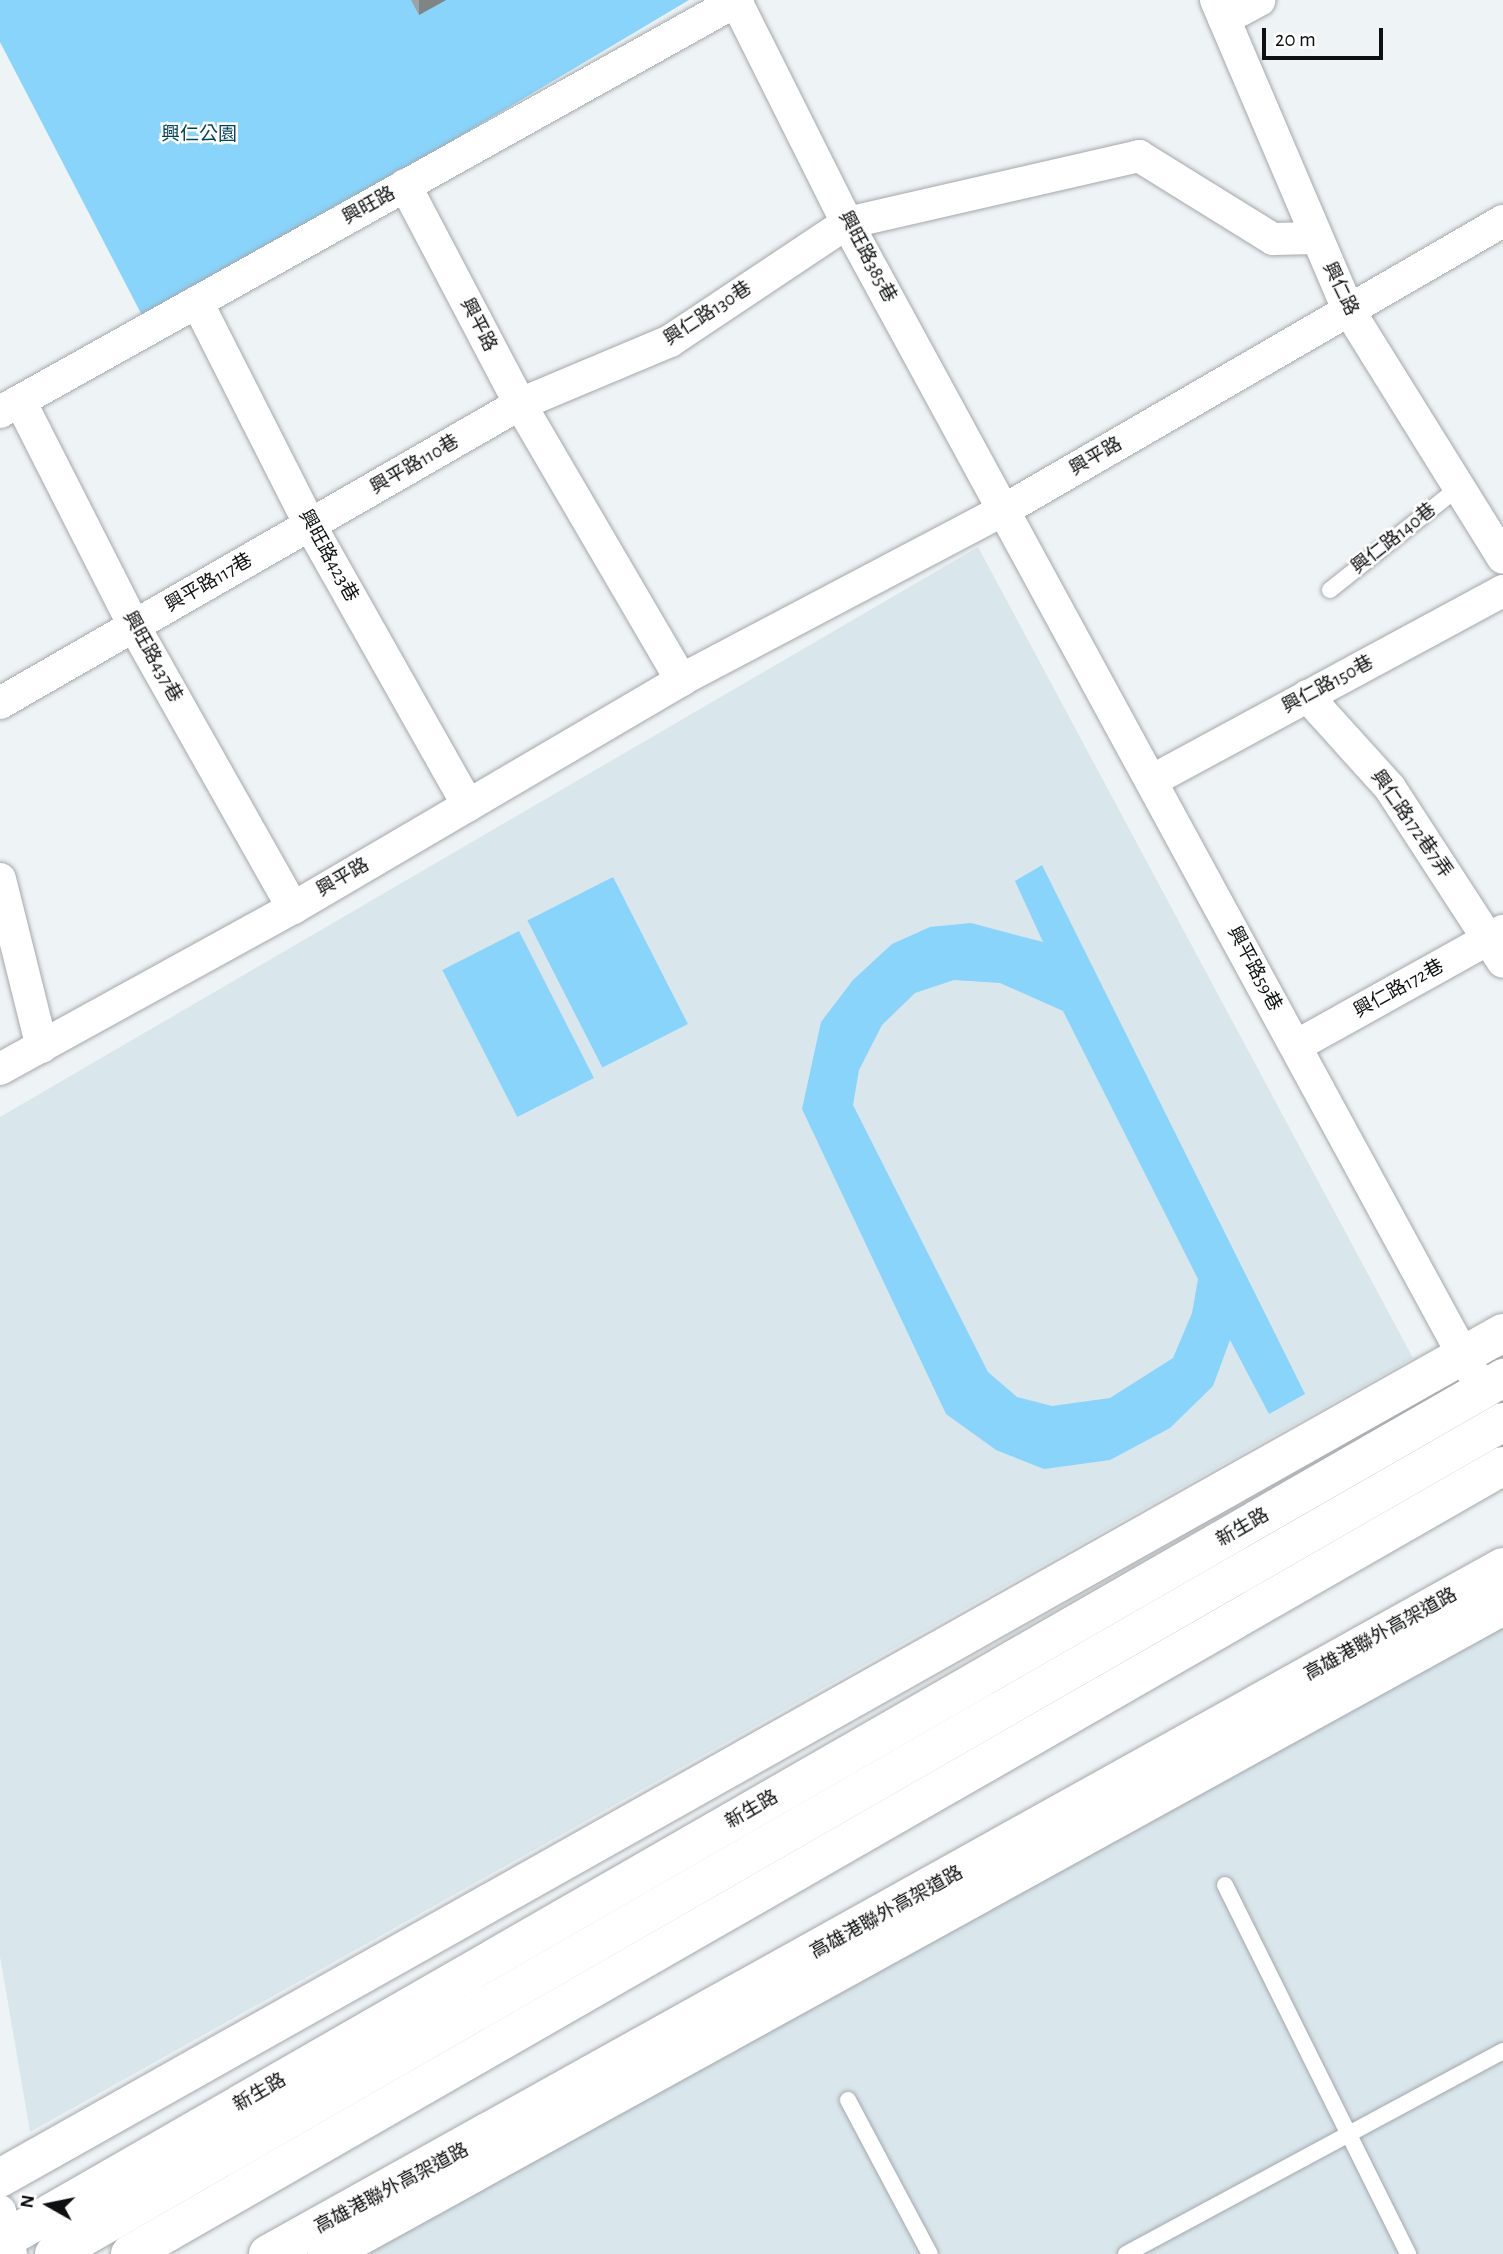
<!DOCTYPE html>
<meta charset="utf-8">
<style>
body{margin:0}
#map{position:relative;width:1503px;height:2254px;overflow:hidden;background:#eef3f6;font-family:"Alegreya Sans","Noto Sans TC",sans-serif}
div>[style]{position:absolute}
[style*='--x']{left:calc(var(--x)*1px);top:calc(var(--y)*1px);width:calc(var(--w)*1px);rotate:calc(var(--a)*1deg)}
.built>*{inset:0;background:#d9e6ec}
.green>*{inset:0;background:#89d4fb;transform-origin:0 0}
.roads{filter:drop-shadow(0 0 2px #a4a8ab) drop-shadow(0 0 2px #a4a8ab)}
.lane>*{height:16px;margin:-8px;padding:0 8px;transform-origin:8px;border-radius:8px;background:#fff}
.street>*{height:32px;margin:-16px;padding:0 16px;transform-origin:16px;border-radius:16px;background:#fff}
.secondary>*{height:38px;margin:-19px;padding:0 19px;transform-origin:19px;border-radius:19px;background:#fff}
.highway>*{height:38px;margin:-19px;padding:0 19px;transform-origin:19px;border-radius:19px;background:#fff}
.wall>*{inset:0;background:#9da2a2}
.shaded-wall>*{inset:0;background:#7f8484}
span{translate:-50% -50%;white-space:nowrap;text-align:center;line-height:1.15;-webkit-text-stroke:5px #fff;paint-order:stroke}
.park-label{font-size:19px;color:#00425c}
.street-label{font-size:19px;color:#0e0f10}
.north{position:absolute;left:14px;top:2170px;width:70px;height:70px;-webkit-text-stroke:5px #fff;paint-order:stroke;rotate:279deg;font-size:19px;font-weight:700;line-height:28px;text-align:center;color:#0e0f10}
.north::after{content:'';display:block;margin:auto;width:24px;height:32px;background:#0e0f10;clip-path:polygon(50% 0,100% 100%,50% 72%,0 100%)}
.scale{position:absolute;left:1262px;top:28px;width:121px;height:32px;box-sizing:border-box;border:4px solid #0e0f10;border-top:0;padding-left:9px;font-size:21px;line-height:24px;white-space:nowrap;color:#0e0f10;-webkit-text-stroke:5px #fff;paint-order:stroke}
</style>
<div id="map">
<div class="built">
<div style="clip-path:polygon(978px 547px,1413px 1358px,30px 2132px,0 1956px,0 1117px)"></div>
<div style="clip-path:polygon(1503px 1594px,1503px 2254px,350px 2254px)"></div>
</div>
<div class="green">
<div style="clip-path:polygon(0 0,689px 0,146px 323px,0 42px)"></div>
<div style="clip-path:polygon(evenodd,1042px 865px,1305px 1394px,1269px 1414px,1230px 1340px,1213px 1386px,1170px 1428px,1110px 1460px,1044px 1469px,996px 1450px,946px 1414px,802px 1109px,821px 1022px,853px 980px,892px 944px,930px 927px,971px 923px,1043px 942px,1015px 881px,1042px 865px,954px 980px,1000px 983px,1063px 1011px,1198px 1279px,1192px 1313px,1173px 1358px,1110px 1398px,1052px 1406px,1017px 1397px,988px 1372px,853px 1105px,859px 1070px,882px 1025px,915px 993px,954px 980px)"></div>
<div style="left:613px;top:877px;width:165px;height:96px;rotate:63deg"></div>
<div style="left:519px;top:931px;width:165px;height:86px;rotate:63deg"></div>
</div>
<div class="roads">
<div class="lane">
<div style="--x:1330;--y:590;--w:164;--a:-38.6"></div>
<div style="--x:1225;--y:1885;--w:412;--a:63.6"></div>
<div style="--x:848;--y:2100;--w:174;--a:62"></div>
<div style="--x:1126;--y:2254;--w:428;--a:-28.3"></div>
</div>
<div class="street">
<div style="--x:1216;--y:0;--w:336;--a:66.9"></div>
<div style="--x:1348;--y:309;--w:293;--a:58.1"></div>
<div style="--x:736;--y:1;--w:248;--a:63.4"></div>
<div style="--x:847;--y:223;--w:1312;--a:61.44"></div>
<div style="--x:1224;--y:19;--w:40;--a:-28"></div>
<div style="--x:405;--y:185;--w:247;--a:62.3"></div>
<div style="--x:520;--y:404;--w:320;--a:59.7"></div>
<div style="--x:197;--y:302;--w:250;--a:63.1"></div>
<div style="--x:310;--y:525;--w:322;--a:60.6"></div>
<div style="--x:20;--y:401;--w:252;--a:63.1"></div>
<div style="--x:134;--y:626;--w:324;--a:60.6"></div>
<div style="--x:0;--y:412;--w:845;--a:-29.17"></div>
<div style="--x:1307;--y:696;--w:124;--a:47.9"></div>
<div style="--x:1390;--y:788;--w:207;--a:57"></div>
<div style="--x:0;--y:703;--w:600;--a:-29.9"></div>
<div style="--x:520;--y:404;--w:163;--a:-22.8"></div>
<div style="--x:670;--y:341;--w:213;--a:-33.7"></div>
<div style="--x:847;--y:223;--w:300;--a:-12.9"></div>
<div style="--x:1139;--y:156;--w:158;--a:31.8"></div>
<div style="--x:1273;--y:239;--w:43;--a:-1.3"></div>
<div style="--x:1153;--y:780;--w:398;--a:-28.4"></div>
<div style="--x:0;--y:879;--w:173;--a:76"></div>
<div style="--x:1296;--y:1046;--w:237;--a:-29.1"></div>
<div style="--x:0;--y:1069;--w:334;--a:-28.8"></div>
<div style="--x:293;--y:908;--w:450;--a:-30.4"></div>
<div style="--x:681;--y:680;--w:365;--a:-27.8"></div>
<div style="--x:1004;--y:510;--w:577;--a:-30.08"></div>
<div style="--x:0;--y:2211;--w:44;--a:75.7"></div>
</div>
<div class="secondary">
<div style="--x:0;--y:2178;--w:1724;--a:-29.35"></div>
<div style="--x:0;--y:2242;--w:1734;--a:-29.89"></div>
<div style="--x:54;--y:2254;--w:1671;--a:-29.86"></div>
<div style="--x:130;--y:2254;--w:1583;--a:-29.85"></div>
</div>
<div class="highway">
<div style="--x:268;--y:2254;--w:1413;--a:-29.09"></div>
<div style="--x:327;--y:2254;--w:1343;--a:-28.86"></div>
</div>
</div>
<div class="wall">
<div style="clip-path:polygon(411px 0,446px 0,419px 15px)"></div>
</div>
<div class="shaded-wall">
<div style="clip-path:polygon(419px 0,446px 0,419px 15px)"></div>
</div>
<div class="park-label">
<span style="left:199px;top:135px">興仁公園</span>
</div>
<div class="street-label">
<span style="left:369px;top:206px;rotate:-29deg">興旺路</span>
<span style="left:867px;top:257px;rotate:62deg">興旺路385巷</span>
<span style="left:1340px;top:289px;rotate:64deg">興仁路</span>
<span style="left:708px;top:314px;rotate:-33deg">興仁路130巷</span>
<span style="left:478px;top:325px;rotate:63deg">興平路</span>
<span style="left:1096px;top:457px;rotate:-30deg">興平路</span>
<span style="left:415px;top:465px;rotate:-30deg">興平路110巷</span>
<span style="left:1394px;top:539px;rotate:-38deg">興仁路140巷</span>
<span style="left:328px;top:556px;rotate:61deg">興旺路423巷</span>
<span style="left:209px;top:583px;rotate:-30deg">興平路117巷</span>
<span style="left:152px;top:657px;rotate:61deg">興旺路437巷</span>
<span style="left:1328px;top:685px;rotate:-28deg">興仁路150巷</span>
<span style="left:1411px;top:824px;rotate:55deg">興仁路172巷7弄</span>
<span style="left:343px;top:878px;rotate:-30deg">興平路</span>
<span style="left:1254px;top:969px;rotate:62deg">興平路59巷</span>
<span style="left:1399px;top:989px;rotate:-29deg">興仁路172巷</span>
<span style="left:1243px;top:1528px;rotate:-30deg">新生路</span>
<span style="left:1381px;top:1635px;rotate:-29deg">高雄港聯外高架道路</span>
<span style="left:752px;top:1810px;rotate:-30deg">新生路</span>
<span style="left:887px;top:1913px;rotate:-29deg">高雄港聯外高架道路</span>
<span style="left:260px;top:2093px;rotate:-30deg">新生路</span>
<span style="left:392px;top:2189px;rotate:-28deg">高雄港聯外高架道路</span>
</div>
<div class="north">N</div>
<div class="scale">20 m</div>
</div>
